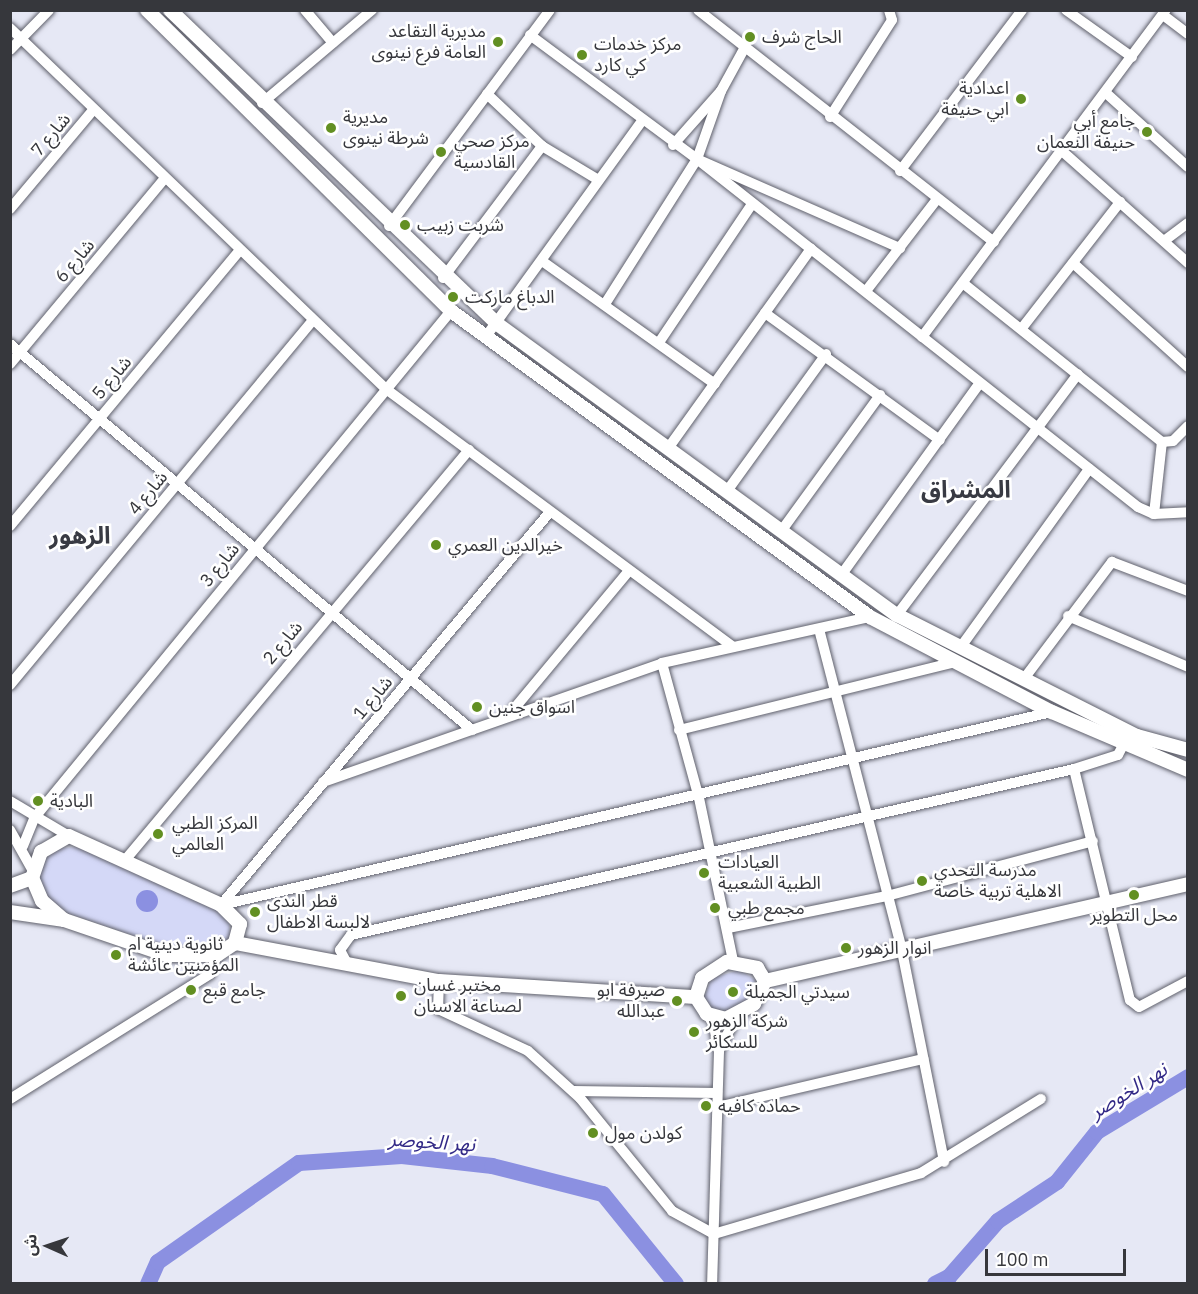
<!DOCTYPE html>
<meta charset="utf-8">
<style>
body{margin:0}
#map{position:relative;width:1198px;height:1294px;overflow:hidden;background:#e6e8f5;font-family:"IBM Plex Sans","Noto Sans Arabic",sans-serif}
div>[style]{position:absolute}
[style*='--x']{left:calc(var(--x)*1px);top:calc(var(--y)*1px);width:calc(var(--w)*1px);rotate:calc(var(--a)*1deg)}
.green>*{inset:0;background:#d4d8f7}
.water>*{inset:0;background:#8b90e1}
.round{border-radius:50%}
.river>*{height:16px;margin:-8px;padding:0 8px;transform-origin:8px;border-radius:8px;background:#8b90e1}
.roads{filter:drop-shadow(0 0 2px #60616c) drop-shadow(0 0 2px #60616c)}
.minor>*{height:10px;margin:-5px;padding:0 5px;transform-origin:5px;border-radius:5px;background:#fff}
.major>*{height:14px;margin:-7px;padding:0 7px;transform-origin:7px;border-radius:7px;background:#fff}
.dots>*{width:16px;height:16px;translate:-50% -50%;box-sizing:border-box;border:3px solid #fff;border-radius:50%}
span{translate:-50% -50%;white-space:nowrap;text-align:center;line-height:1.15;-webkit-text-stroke:5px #fff;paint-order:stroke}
.poi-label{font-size:18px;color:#36373c}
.right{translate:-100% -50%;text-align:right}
.left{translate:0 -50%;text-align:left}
.street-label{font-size:18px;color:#36373c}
.water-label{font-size:20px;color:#332a87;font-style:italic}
.district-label{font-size:24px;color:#383a43;font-weight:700}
.frame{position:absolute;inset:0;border:12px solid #36373c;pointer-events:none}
.north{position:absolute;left:18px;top:1216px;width:60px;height:60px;-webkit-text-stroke:4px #fff;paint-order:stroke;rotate:273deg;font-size:16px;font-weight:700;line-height:24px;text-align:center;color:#36373c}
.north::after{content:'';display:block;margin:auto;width:21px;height:27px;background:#36373c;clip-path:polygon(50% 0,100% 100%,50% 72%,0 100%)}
.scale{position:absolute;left:985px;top:1249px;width:141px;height:27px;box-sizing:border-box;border:3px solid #36373c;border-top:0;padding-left:8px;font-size:18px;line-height:21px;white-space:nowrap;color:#36373c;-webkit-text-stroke:4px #fff;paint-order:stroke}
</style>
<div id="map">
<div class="green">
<div style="clip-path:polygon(84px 847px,219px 911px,229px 923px,230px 938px,213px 947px,173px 949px,64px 912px,43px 895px,38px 878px,43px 857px,58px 848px)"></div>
<div style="clip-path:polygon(740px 970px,755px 980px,748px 1001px,731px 1013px,709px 1010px,703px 1000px,712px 978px)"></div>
</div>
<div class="water">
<div class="round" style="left:136px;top:890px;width:22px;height:22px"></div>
</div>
<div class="river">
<div style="--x:148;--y:1284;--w:24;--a:-66"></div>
<div style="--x:158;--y:1262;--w:172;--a:-35.1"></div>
<div style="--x:299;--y:1163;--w:103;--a:-3.9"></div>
<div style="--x:402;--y:1156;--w:91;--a:6.3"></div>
<div style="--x:492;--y:1166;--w:114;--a:14.2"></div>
<div style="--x:603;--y:1194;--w:116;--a:51"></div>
<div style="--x:935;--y:1284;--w:16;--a:-27"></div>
<div style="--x:949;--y:1277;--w:74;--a:-48.8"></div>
<div style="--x:998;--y:1221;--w:71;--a:-33.5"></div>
<div style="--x:1057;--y:1182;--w:64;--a:-51.3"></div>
<div style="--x:1097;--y:1132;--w:106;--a:-31.1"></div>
</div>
<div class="roads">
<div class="minor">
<div style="--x:305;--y:10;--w:43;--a:49.7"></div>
<div style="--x:698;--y:10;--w:376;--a:38.1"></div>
<div style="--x:1066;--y:10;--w:81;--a:35.5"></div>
<div style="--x:1163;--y:15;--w:31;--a:37"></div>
<div style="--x:10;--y:28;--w:521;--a:43.83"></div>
<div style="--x:386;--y:389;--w:431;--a:36.6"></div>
<div style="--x:530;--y:35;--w:208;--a:36.6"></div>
<div style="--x:697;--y:159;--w:562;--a:38.28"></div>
<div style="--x:1138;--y:507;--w:17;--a:24"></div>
<div style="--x:1154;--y:514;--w:34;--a:-3"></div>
<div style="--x:10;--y:50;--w:56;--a:-45.7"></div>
<div style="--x:721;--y:91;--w:72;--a:109.4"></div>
<div style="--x:697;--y:159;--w:222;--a:23.7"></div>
<div style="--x:1106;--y:93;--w:110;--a:42.1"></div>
<div style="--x:487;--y:94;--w:76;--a:43.4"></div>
<div style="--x:542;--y:146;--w:64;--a:31"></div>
<div style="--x:262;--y:103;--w:144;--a:-40.2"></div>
<div style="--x:830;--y:117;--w:115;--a:-57.4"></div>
<div style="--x:892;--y:20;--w:10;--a:-107"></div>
<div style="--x:673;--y:145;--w:72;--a:-48.4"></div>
<div style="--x:721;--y:91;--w:48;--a:-61.3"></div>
<div style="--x:1062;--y:151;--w:169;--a:41.6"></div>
<div style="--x:900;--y:171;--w:202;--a:-52.8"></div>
<div style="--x:10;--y:209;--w:129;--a:-50"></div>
<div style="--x:389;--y:226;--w:269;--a:-53.3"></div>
<div style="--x:1164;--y:241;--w:30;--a:-37"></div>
<div style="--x:542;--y:261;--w:212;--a:35.4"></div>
<div style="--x:1073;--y:263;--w:155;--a:42.1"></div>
<div style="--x:443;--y:278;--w:165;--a:-53.1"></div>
<div style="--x:964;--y:284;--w:253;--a:38.6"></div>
<div style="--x:1162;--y:442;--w:11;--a:-5"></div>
<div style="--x:1173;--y:441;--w:21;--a:-45"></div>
<div style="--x:866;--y:291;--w:116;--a:-52.3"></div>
<div style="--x:605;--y:304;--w:172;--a:-57.6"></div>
<div style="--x:765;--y:313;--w:216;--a:36"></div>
<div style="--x:1022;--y:328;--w:160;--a:-52.1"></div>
<div style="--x:487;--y:335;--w:264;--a:-54.1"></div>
<div style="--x:922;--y:337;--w:408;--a:-53.3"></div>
<div style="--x:660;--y:341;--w:165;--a:-56.1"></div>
<div style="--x:10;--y:344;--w:602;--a:39.88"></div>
<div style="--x:10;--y:364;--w:241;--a:-50.2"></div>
<div style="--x:669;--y:447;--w:244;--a:-54.4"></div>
<div style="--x:727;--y:491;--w:169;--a:-54.1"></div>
<div style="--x:1154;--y:514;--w:72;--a:-83.7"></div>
<div style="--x:10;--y:526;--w:358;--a:-50.2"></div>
<div style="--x:782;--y:530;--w:167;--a:-54"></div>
<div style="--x:842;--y:574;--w:234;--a:-54.2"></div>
<div style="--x:897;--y:615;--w:301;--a:-53.1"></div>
<div style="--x:1068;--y:616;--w:130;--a:23"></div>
<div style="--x:819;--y:629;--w:333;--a:75.5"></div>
<div style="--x:902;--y:951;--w:215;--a:78.7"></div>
<div style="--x:960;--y:648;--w:221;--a:-54.2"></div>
<div style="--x:662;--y:663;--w:140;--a:74.7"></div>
<div style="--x:699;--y:798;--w:167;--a:78.2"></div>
<div style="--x:1023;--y:680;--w:148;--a:-53"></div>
<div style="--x:1112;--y:562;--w:81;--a:20.9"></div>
<div style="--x:10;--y:685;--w:473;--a:-50.3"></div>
<div style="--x:508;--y:716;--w:189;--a:-50.2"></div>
<div style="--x:679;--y:730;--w:281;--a:-13.8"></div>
<div style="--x:1074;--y:769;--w:238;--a:76.4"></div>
<div style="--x:1130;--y:1000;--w:11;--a:38"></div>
<div style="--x:1139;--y:1007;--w:55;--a:-28"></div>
<div style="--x:323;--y:782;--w:359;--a:-19.3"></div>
<div style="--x:662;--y:663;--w:213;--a:-12.5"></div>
<div style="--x:10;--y:801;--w:69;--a:30.7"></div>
<div style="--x:10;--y:830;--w:47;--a:60.7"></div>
<div style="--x:23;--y:846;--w:31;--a:-68"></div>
<div style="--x:35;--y:817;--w:655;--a:-50.58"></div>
<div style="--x:126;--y:859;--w:534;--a:-50.02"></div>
<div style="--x:221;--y:905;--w:853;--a:-13.08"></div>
<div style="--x:221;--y:905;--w:511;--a:-50.08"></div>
<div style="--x:728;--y:928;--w:162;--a:-11.4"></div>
<div style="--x:887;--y:896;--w:213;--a:-14.9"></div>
<div style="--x:348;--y:965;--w:17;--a:-118"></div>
<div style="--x:340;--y:950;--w:19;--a:-54"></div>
<div style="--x:351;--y:935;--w:742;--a:-12.93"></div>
<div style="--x:1074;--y:769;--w:46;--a:-17.7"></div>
<div style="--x:1118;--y:755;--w:11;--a:-63"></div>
<div style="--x:439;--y:981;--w:28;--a:92"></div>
<div style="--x:438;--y:1009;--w:99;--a:25"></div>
<div style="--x:528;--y:1051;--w:70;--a:42.1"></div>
<div style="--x:580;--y:1098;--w:146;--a:50.8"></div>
<div style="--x:672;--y:1211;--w:48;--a:28.7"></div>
<div style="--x:714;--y:1234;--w:216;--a:-16.4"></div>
<div style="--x:921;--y:1173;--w:141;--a:-31.7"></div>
<div style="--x:712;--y:1016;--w:36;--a:79"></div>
<div style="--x:719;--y:1051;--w:233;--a:91.7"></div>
<div style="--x:720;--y:1048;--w:36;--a:-62"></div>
<div style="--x:573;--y:1091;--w:144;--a:0.8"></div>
<div style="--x:10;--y:1099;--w:236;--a:-32"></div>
<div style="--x:210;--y:974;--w:20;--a:-70"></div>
<div style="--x:717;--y:1107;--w:212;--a:-13.1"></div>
</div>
<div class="major">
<div style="--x:147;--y:10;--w:428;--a:44.7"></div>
<div style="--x:451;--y:311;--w:519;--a:36.14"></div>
<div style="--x:870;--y:617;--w:205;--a:27.6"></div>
<div style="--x:1052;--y:712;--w:148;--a:23.1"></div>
<div style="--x:170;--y:10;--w:452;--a:43.8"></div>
<div style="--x:496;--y:323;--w:496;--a:36.1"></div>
<div style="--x:897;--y:615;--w:269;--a:26.8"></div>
<div style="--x:1137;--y:736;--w:53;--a:15.4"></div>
<div style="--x:69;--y:836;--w:167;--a:24.4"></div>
<div style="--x:221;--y:905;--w:27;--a:45"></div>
<div style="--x:240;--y:924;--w:20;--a:105"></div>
<div style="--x:235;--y:943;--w:22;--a:146"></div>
<div style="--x:217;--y:955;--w:50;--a:180"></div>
<div style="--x:167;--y:955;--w:109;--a:-161.2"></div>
<div style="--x:64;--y:920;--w:29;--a:-139"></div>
<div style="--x:42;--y:901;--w:25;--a:-113"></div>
<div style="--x:32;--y:878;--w:28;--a:-71"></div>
<div style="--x:41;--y:852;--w:32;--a:-30"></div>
<div style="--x:10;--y:886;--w:23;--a:-20"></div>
<div style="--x:10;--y:912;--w:55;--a:8.4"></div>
<div style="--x:235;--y:943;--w:208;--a:10.6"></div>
<div style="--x:439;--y:981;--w:257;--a:3.6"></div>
<div style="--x:727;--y:962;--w:31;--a:11"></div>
<div style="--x:757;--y:968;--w:15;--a:58"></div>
<div style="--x:765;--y:981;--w:25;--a:116"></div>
<div style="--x:754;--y:1004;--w:32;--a:152"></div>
<div style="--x:726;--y:1019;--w:20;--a:-165"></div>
<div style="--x:707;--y:1014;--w:20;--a:-123"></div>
<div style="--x:696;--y:997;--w:20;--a:-72"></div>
<div style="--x:702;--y:978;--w:30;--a:-33"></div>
<div style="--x:765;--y:981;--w:434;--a:-12.9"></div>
</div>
</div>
<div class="dots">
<div style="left:750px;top:37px;background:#628f22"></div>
<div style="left:498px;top:42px;background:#628f22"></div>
<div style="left:582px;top:55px;background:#628f22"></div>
<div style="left:1021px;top:99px;background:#628f22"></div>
<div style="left:331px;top:128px;background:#628f22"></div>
<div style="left:1147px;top:132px;background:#628f22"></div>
<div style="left:441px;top:152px;background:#628f22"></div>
<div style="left:405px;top:225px;background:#628f22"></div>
<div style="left:453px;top:297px;background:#628f22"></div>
<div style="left:436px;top:545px;background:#628f22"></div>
<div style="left:477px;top:707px;background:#628f22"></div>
<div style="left:38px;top:801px;background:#628f22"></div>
<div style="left:158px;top:834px;background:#628f22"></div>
<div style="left:704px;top:873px;background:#628f22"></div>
<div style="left:922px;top:881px;background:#628f22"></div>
<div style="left:1134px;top:895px;background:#628f22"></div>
<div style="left:715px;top:908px;background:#628f22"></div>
<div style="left:255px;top:912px;background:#628f22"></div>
<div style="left:846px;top:948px;background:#628f22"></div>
<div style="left:116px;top:955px;background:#628f22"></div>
<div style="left:191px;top:990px;background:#628f22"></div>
<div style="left:733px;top:992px;background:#628f22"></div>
<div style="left:401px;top:996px;background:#628f22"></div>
<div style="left:677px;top:1001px;background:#628f22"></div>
<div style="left:694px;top:1032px;background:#628f22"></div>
<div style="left:706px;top:1106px;background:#628f22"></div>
<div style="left:593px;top:1133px;background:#628f22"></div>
</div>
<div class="poi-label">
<span class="right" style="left:486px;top:42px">مديرية التقاعد<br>العامة فرع نينوى</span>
<span class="left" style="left:762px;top:37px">الحاج شرف</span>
<span class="left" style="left:594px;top:55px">مركز خدمات<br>كي كارد</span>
<span class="right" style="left:1009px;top:99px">اعدادية<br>ابي حنيفة</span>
<span class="left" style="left:343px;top:128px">مديرية<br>شرطة نينوى</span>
<span class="right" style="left:1135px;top:132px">جامع أبي<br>حنيفة النعمان</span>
<span class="left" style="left:454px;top:152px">مركز صحي<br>القادسية</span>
<span class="left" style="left:417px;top:225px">شربت زبيب</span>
<span class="left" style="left:465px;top:297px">الدباغ ماركت</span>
<span class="left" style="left:448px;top:545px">خيرالدين العمري</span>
<span class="left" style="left:489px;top:707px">اسواق جنين</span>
<span class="left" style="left:50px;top:801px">البادية</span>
<span class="left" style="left:172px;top:834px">المركز الطبي<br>العالمي</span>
<span class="left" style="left:718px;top:873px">العيادات<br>الطبية الشعبية</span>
<span class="left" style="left:934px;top:881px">مدرسة التحدي<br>الاهلية تربية خاصة</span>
<span class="left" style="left:267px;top:912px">قطر الندى<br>لالبسة الاطفال</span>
<span class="left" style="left:728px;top:908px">مجمع طبي</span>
<span style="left:1134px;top:915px">محل التطوير</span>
<span class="left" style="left:128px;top:955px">ثانوية دينية ام<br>المؤمنين عائشة</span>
<span class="left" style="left:858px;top:948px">انوار الزهور</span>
<span class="left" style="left:414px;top:996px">مختبر غسان<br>لصناعة الاسنان</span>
<span class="left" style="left:203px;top:990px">جامع قبع</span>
<span class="right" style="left:665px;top:1001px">صيرفة ابو<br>عبدالله</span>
<span class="left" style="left:745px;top:992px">سيدتي الجميلة</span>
<span class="left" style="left:706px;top:1032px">شركة الزهور<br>للسكائر</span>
<span class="left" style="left:718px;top:1106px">حماده كافيه</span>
<span class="left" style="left:605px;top:1133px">كولدن مول</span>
</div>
<div class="street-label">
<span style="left:51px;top:135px;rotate:-50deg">شارع 7</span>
<span style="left:75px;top:261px;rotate:-50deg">شارع 6</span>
<span style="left:112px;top:378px;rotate:-50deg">شارع 5</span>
<span style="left:148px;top:493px;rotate:-50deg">شارع 4</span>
<span style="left:220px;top:565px;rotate:-51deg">شارع 3</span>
<span style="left:283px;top:643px;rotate:-50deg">شارع 2</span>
<span style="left:373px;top:698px;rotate:-50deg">شارع 1</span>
</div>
<div class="water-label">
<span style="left:1128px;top:1090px;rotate:-32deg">نهر الخوصر</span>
<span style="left:432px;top:1141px;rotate:4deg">نهر الخوصر</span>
</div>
<div class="district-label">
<span style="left:966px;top:490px">المشراق</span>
<span style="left:80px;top:536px">الزهور</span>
</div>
<div class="frame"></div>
<div class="north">ش</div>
<div class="scale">100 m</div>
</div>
